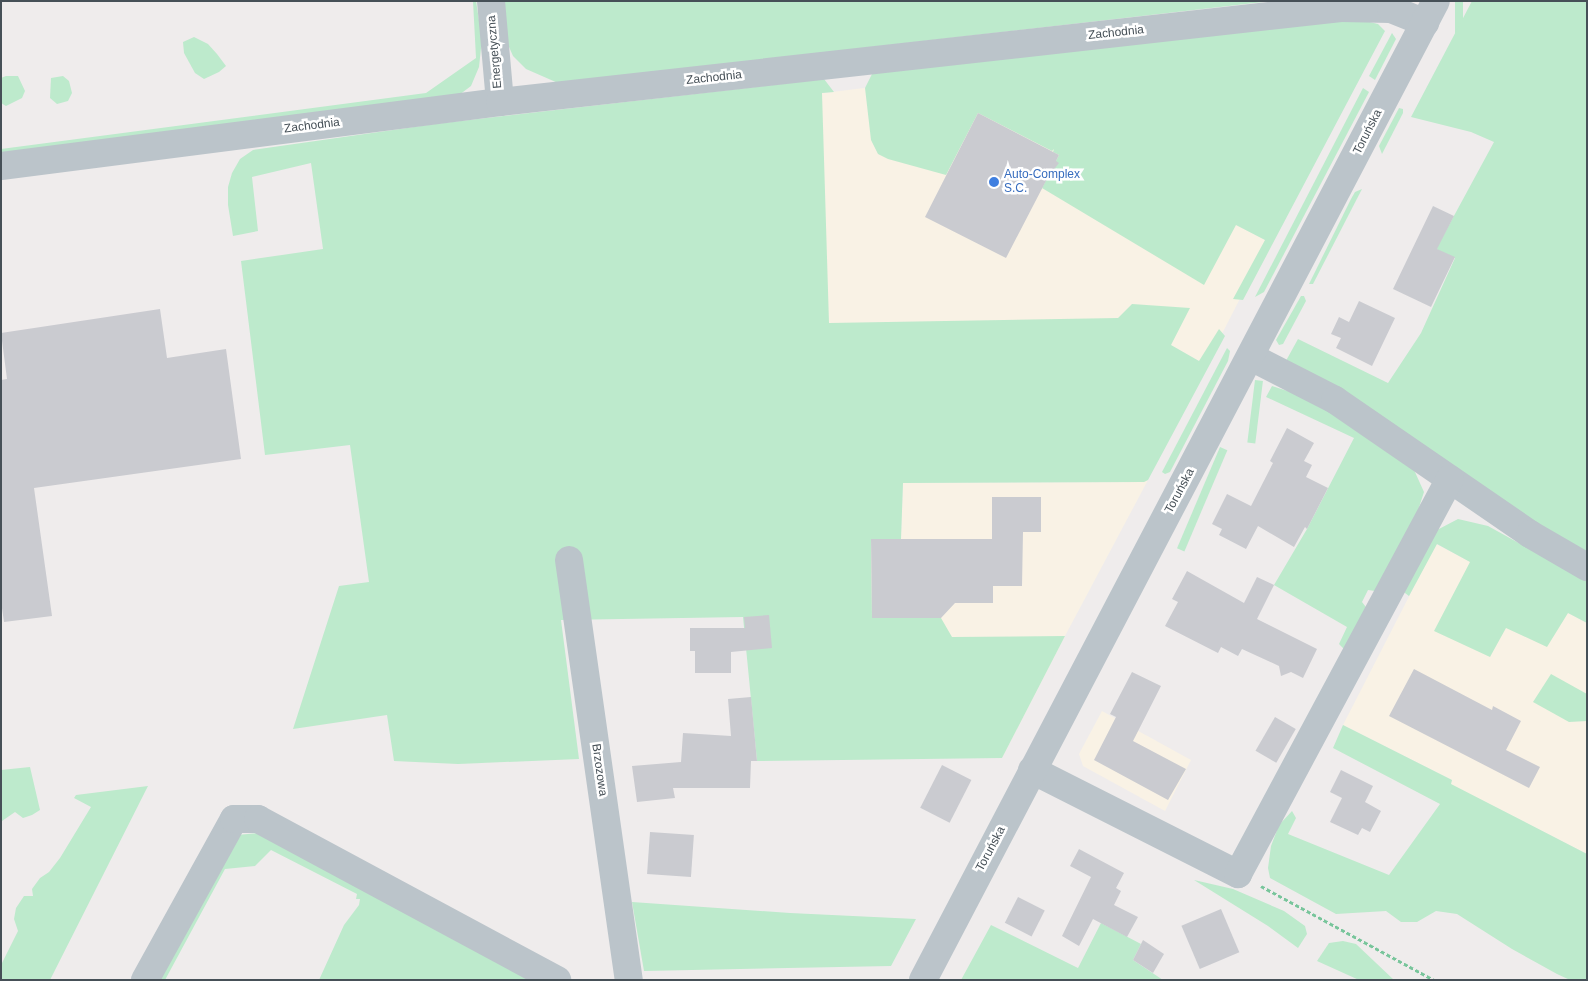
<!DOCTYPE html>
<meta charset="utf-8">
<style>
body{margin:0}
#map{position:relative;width:1588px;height:981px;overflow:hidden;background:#efecec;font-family:Helvetica,sans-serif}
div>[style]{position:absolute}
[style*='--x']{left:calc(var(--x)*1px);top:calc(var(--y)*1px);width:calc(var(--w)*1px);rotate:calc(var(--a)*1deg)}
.commercial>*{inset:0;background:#f9f2e5}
.green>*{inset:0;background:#bdeacc;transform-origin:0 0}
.building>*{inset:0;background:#cacbd0;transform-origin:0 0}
.path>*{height:3px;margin-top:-1.5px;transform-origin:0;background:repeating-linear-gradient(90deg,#78c59b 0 4px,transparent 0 6.5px)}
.minor>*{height:28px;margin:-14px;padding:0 14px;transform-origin:14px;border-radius:14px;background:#bbc4ca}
.dots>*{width:14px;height:14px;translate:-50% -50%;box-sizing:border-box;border:2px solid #fff;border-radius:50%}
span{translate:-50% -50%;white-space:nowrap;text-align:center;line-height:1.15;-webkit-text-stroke:5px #fff;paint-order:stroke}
.street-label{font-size:12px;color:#465057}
.shop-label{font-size:12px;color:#366cbe}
.left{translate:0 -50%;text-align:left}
.frame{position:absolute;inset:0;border:2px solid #465057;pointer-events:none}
</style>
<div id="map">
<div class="commercial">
<div style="clip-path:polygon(952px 77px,1269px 242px,1206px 365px,1140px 328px,629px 334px,600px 121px)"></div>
<div style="clip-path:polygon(1148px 480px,1065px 636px,1002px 758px,871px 618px,871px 539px,901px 539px,903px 483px,1144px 482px)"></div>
<div style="clip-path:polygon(1436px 544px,1587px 623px,1587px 854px,1450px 784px,1452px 780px,1343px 725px)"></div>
<div style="clip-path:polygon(1102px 711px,1191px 760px,1165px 811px,1083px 766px,1079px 754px)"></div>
</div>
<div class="green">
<div style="clip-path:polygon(473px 1px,476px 1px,482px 39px,479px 67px,471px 86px,459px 95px,1px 156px,1px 149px,426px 93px,476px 58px)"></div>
<div style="clip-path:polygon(503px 1px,1272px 1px,558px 83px,526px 69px,513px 56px,506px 40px)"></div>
<div style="left:1455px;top:1px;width:8px;height:106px"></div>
<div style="clip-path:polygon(1472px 1px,1587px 1px,1587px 559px,1282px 368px,1298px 339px,1388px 383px,1421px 333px,1455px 258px,1436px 249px,1494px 142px,1471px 132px,1411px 117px)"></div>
<div style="clip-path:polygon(1353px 18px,1378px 24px,1385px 31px,1243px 300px,1233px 299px,1265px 240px,1236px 225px,1204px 285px,1042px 188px,1059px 155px,1053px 152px,1054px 149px,1052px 151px,978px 113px,946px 175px,888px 159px,878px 154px,871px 140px,865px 88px,873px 72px)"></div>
<div style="clip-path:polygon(1392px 33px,1396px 39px,1375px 80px,1369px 76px)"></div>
<div style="clip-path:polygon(194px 37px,208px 44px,217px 54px,226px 66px,219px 72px,204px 79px,195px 73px,184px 53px,183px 42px)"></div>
<div style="clip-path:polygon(6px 76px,18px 76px,25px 91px,22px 98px,6px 106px,1px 103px,1px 78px)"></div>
<div style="clip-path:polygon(63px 76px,69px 81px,72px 93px,68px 101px,57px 104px,50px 98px,51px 78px)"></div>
<div style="clip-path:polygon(824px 79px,834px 92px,822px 93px,829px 323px,1118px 318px,1132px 304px,1190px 308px,1171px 345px,1199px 361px,1219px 329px,1225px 336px,1148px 480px,1144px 482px,903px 483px,901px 539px,871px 539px,872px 618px,941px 618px,952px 637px,1065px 636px,1002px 758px,757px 761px,743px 617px,561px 620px,579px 759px,458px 764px,394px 761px,387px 715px,293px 729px,339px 586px,369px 582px,350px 445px,265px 455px,241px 261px,323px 249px,311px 163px,252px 177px,258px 231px,233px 236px,228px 205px,228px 187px,232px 173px,240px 159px,253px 150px,435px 124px)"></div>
<div style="clip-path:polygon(1363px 88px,1369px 92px,1264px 292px,1255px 297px)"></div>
<div style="clip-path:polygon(1399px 108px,1403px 109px,1403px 113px,1382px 154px,1379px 146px)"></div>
<div style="clip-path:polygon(1362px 189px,1313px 284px,1309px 284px,1351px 199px,1355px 192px)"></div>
<div style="clip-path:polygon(1301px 296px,1304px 296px,1306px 301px,1283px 344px,1279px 345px,1276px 340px)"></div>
<div style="clip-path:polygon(1227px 348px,1230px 351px,1228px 361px,1170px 472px,1165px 474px,1162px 472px)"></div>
<div style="left:1255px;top:380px;width:8px;height:63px;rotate:7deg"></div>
<div style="clip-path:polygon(1272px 386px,1340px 408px,1410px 461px,1424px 492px,1410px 535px,1375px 591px,1368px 590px,1362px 602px,1369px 611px,1344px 649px,1339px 644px,1347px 627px,1274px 585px,1307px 529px,1354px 438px,1266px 397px)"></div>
<div style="left:1220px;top:447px;width:8px;height:110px;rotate:23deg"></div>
<div style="clip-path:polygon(1458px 519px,1488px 526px,1587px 581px,1587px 623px,1568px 613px,1547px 647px,1506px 628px,1490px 657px,1434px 631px,1470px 562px,1437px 544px,1409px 596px,1401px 590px,1437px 530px)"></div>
<div style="clip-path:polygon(1551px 674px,1587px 694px,1587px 721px,1569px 722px,1533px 702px)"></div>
<div style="clip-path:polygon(1343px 725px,1452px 780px,1451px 784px,1587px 854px,1587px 980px,1570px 980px,1557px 974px,1512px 949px,1457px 914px,1436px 911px,1417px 922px,1401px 922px,1386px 911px,1336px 914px,1270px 878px,1268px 868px,1271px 846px,1279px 825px,1292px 811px,1296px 818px,1288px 834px,1389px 875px,1440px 804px,1333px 748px)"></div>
<div style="clip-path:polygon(30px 767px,40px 810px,32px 815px,23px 818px,15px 812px,2px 821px,1px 770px)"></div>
<div style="clip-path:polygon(148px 786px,50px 980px,1px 980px,1px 965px,18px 931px,14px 919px,16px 908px,24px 896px,33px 896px,32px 889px,40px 878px,49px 872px,60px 858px,91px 807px,74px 798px,76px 795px)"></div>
<div style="clip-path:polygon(260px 833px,535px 980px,319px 980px,344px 925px,359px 905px,360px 899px,356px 899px,357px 894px,271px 850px,255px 866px,225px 869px,165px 980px,151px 980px,237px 835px)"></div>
<div style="clip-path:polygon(1194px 880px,1233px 889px,1284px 911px,1305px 926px,1307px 934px,1298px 948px,1268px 926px)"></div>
<div style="clip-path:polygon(632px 902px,790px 913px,916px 919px,891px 966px,644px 971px)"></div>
<div style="clip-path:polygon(1101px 923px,1141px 944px,1133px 960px,1163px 980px,961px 980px,991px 925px,1078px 968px)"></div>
<div style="clip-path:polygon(1343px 941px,1356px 944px,1394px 980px,1359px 980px,1317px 961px,1329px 943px)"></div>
</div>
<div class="building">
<div style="clip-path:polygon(978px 113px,1059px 155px,1056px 161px,1059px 163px,1048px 177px,1006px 258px,925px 217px)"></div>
<div style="clip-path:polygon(1433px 206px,1454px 216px,1437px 249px,1455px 257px,1431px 307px,1393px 289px)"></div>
<div style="clip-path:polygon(1359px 301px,1395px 318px,1372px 366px,1336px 348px,1341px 338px,1331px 334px,1339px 317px,1349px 322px)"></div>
<div style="clip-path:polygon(160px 309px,167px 358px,226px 349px,241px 459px,34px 488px,52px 616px,4px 622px,1px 601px,1px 380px,7px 379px,1px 333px)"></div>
<div style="clip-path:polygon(1287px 428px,1314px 443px,1304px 461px,1312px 465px,1306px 477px,1328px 488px,1307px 529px,1305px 527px,1294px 547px,1258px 526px,1246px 549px,1219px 535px,1222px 529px,1212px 524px,1227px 494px,1251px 506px,1273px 463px,1270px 461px)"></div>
<div style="clip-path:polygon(992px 497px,1041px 497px,1041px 532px,1023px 532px,1022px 586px,993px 586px,993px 603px,955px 603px,941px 618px,872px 618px,871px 539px,992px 539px)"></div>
<div style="clip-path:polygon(1187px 571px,1244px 603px,1257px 577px,1274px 585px,1257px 619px,1317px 649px,1303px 678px,1291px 672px,1281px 676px,1279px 666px,1242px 649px,1238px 656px,1221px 647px,1218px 653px,1165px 626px,1178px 602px,1172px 599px)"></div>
<div style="clip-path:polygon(769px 615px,772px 648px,731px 652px,731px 673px,695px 673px,695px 651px,690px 651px,690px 628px,745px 628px,744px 617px)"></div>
<div style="clip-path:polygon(1414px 669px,1492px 710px,1493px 706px,1521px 721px,1506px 750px,1540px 767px,1529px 788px,1389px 716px)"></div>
<div style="clip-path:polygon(1132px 672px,1161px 686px,1133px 741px,1186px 769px,1168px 800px,1094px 760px,1116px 717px,1110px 714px)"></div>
<div style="clip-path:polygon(751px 697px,757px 761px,751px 761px,750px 788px,673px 788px,675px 798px,637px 802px,632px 766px,681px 762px,683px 733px,731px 736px,728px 699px)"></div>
<div style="left:1275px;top:717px;width:24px;height:39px;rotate:30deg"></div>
<div style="left:942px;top:765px;width:33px;height:48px;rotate:27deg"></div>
<div style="clip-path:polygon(1341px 770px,1373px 786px,1365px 802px,1381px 811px,1370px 832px,1362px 828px,1358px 835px,1330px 822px,1342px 798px,1330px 792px)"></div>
<div style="left:650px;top:832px;width:44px;height:42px;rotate:4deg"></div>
<div style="clip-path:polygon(1079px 849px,1124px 873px,1116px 888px,1121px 891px,1114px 905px,1138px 917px,1127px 937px,1093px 919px,1079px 946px,1062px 936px,1091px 877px,1070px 866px)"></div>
<div style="left:1018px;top:897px;width:30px;height:29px;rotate:27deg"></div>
<div style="left:1221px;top:909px;width:47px;height:43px;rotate:67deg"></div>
<div style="clip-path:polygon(1143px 940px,1164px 954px,1153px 973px,1133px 960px)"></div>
</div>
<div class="path">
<div style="--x:1261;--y:886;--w:197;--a:28.5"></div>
</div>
<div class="minor">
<div style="--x:491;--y:1;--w:101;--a:84.9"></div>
<div style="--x:1;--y:166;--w:503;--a:-7.31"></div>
<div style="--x:500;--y:102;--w:846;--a:-6.38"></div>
<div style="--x:1341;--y:8;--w:50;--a:1.1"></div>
<div style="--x:1391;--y:9;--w:37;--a:22"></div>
<div style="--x:1251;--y:357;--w:94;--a:27.1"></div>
<div style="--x:1335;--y:400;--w:237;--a:34.5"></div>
<div style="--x:1530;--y:534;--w:66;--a:30.1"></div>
<div style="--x:569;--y:560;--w:424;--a:81.9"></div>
<div style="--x:1032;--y:770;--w:231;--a:26.8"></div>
<div style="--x:1238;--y:874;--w:448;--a:-61.8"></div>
<div style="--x:145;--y:980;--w:184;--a:-61.1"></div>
<div style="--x:234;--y:819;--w:24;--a:0"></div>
<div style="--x:258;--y:819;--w:340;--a:28.3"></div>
<div style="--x:923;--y:980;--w:1105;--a:-62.35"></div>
</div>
<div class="dots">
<div style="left:994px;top:182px;background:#3f7fe0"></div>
</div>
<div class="street-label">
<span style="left:1116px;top:33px;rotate:-6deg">Zachodnia</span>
<span style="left:495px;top:52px;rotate:-95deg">Energetyczna</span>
<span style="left:714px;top:78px;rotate:-6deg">Zachodnia</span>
<span style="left:312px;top:126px;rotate:-7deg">Zachodnia</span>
<span style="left:1368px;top:132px;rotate:-63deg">Toruńska</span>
<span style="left:1180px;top:491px;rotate:-62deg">Toruńska</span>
<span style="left:599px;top:770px;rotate:82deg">Brzozowa</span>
<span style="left:991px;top:849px;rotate:-62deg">Toruńska</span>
</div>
<div class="shop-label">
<span class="left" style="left:1004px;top:182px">Auto-Complex<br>S.C.</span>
</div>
<div class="frame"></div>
</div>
